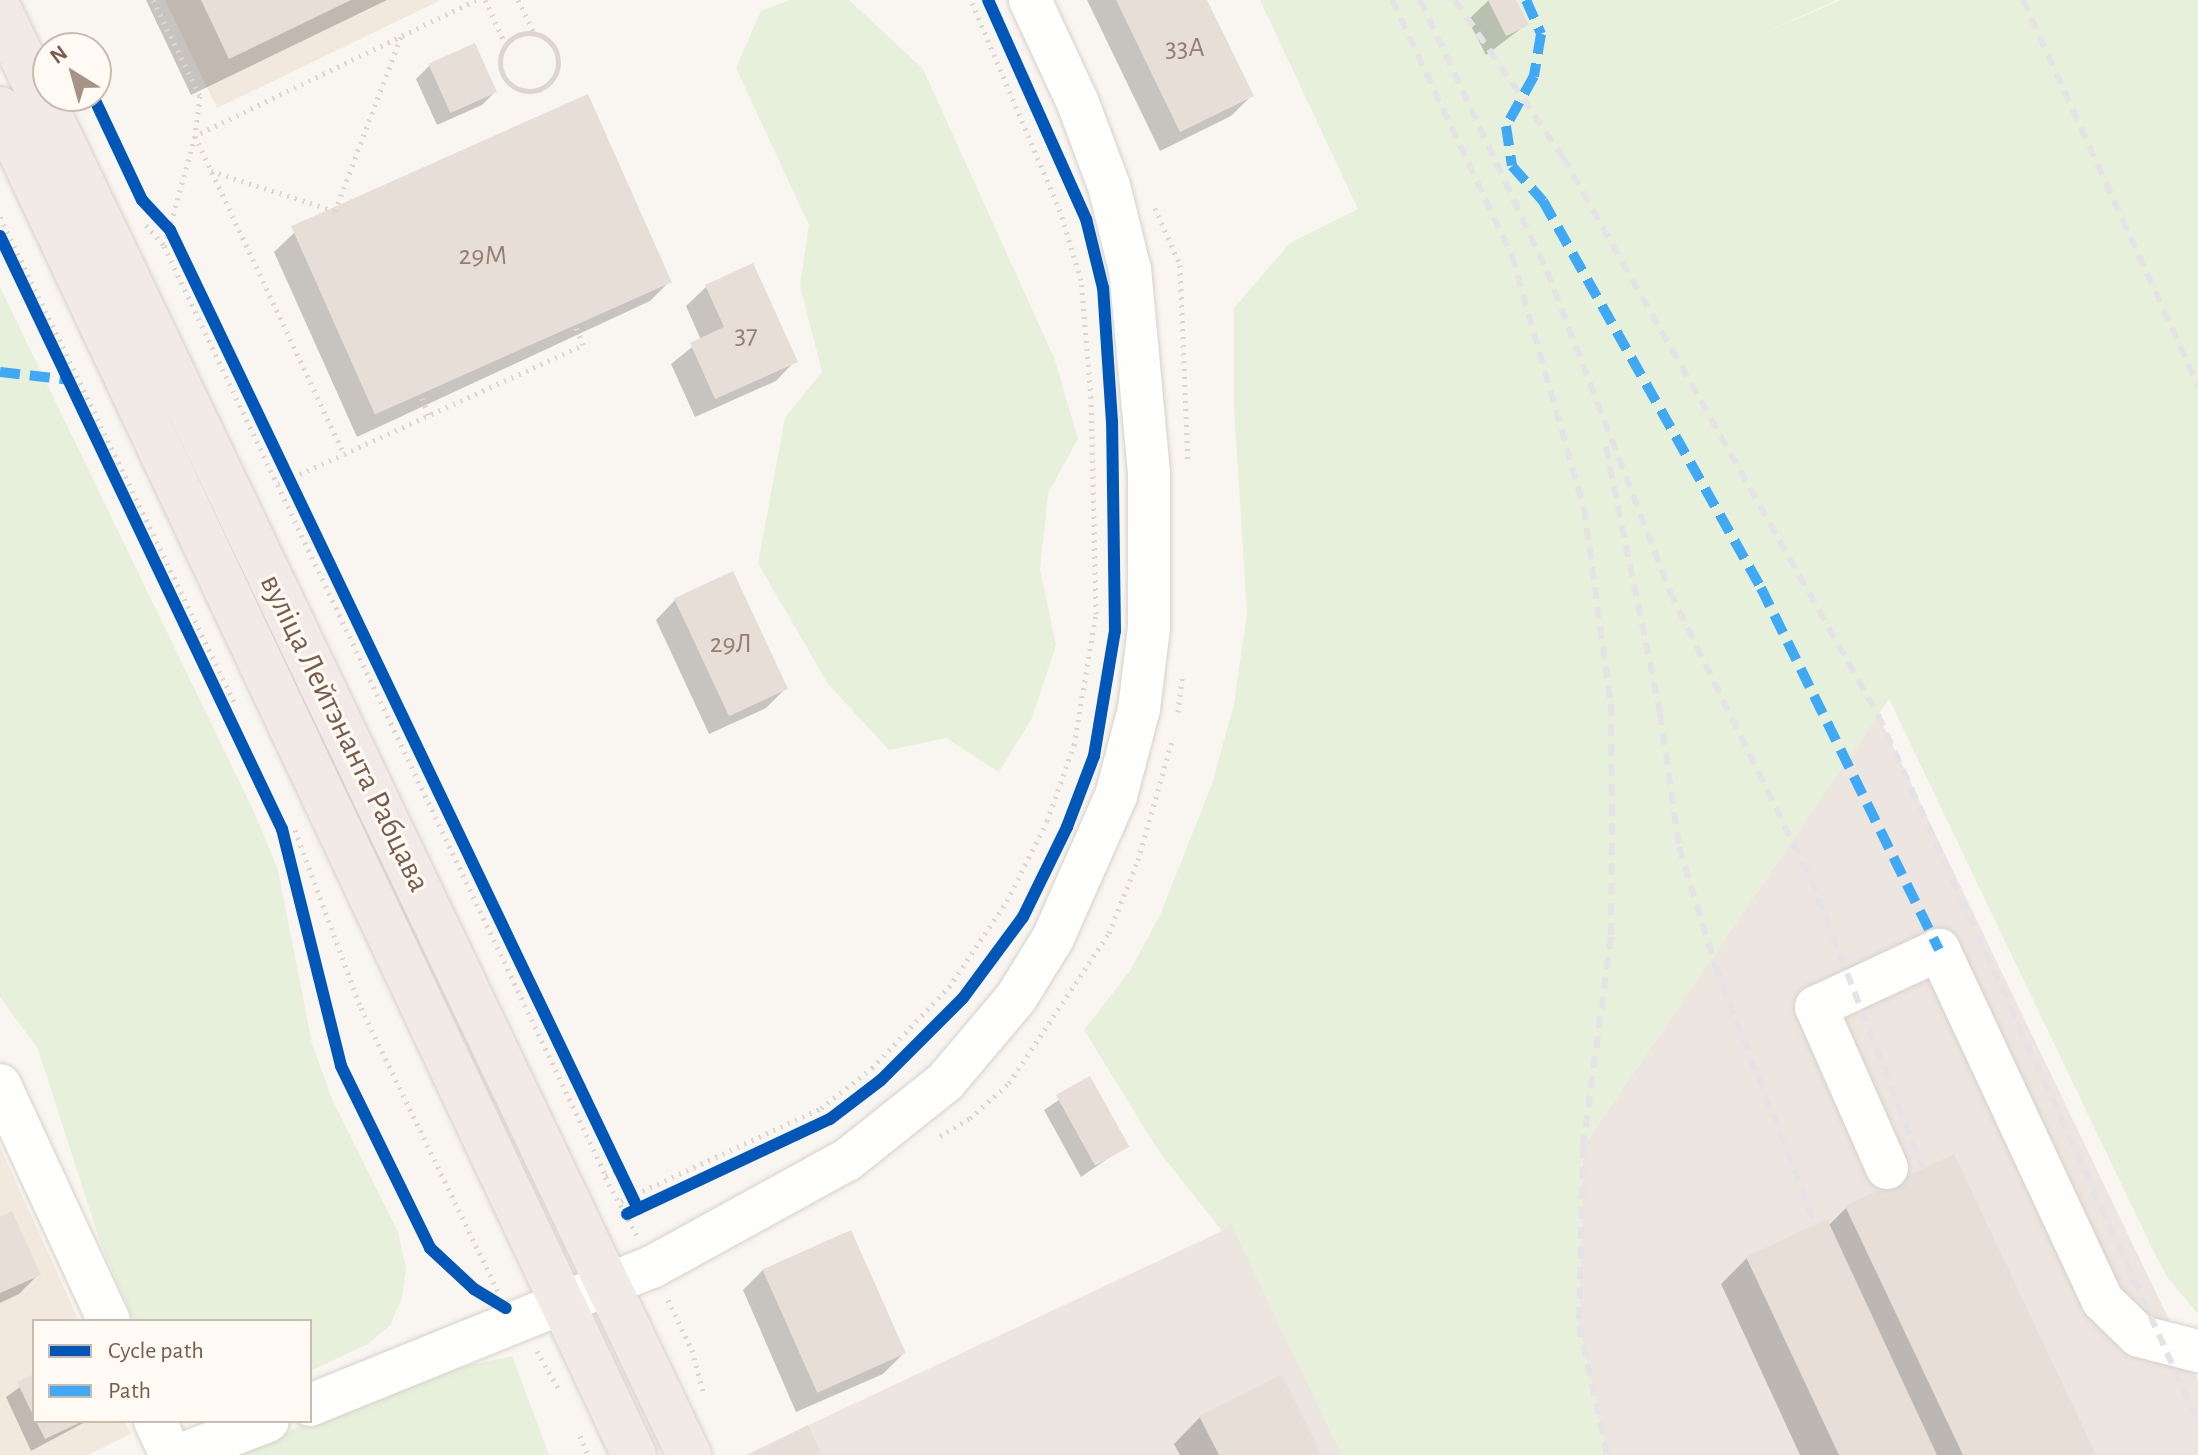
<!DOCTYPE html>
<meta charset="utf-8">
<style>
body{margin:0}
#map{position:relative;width:2198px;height:1455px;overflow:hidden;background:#f9f5f0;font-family:"Alegreya Sans",sans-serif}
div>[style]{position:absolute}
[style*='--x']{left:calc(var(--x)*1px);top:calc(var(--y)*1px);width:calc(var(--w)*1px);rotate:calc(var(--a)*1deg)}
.residential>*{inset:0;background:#f2e8de}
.industrial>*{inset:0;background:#ede5e0}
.green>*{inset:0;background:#e7f0db}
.shadow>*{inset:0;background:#0003}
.building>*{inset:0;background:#e6ded7;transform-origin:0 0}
.path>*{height:5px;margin-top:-2.5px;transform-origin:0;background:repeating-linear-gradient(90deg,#dcd5d0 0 2px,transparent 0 8px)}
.path>.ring{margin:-2.5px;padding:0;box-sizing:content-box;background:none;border:5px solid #dcd5d0;border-radius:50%}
.roads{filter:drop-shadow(0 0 2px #d7d1cb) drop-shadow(0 0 2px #d7d1cb)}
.minor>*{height:42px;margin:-21px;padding:0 21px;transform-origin:21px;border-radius:21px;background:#fefefd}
.highway>*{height:44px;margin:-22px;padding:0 22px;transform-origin:22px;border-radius:22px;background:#f2eae7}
.rail>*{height:6px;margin-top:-3px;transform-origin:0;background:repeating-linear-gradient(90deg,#e6e3e7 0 12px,transparent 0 20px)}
.quiet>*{height:10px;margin-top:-5px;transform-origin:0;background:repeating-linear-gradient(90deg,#3fa9f5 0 20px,transparent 0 30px)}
.cycleway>*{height:12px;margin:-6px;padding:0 6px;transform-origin:6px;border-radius:6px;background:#0057b8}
span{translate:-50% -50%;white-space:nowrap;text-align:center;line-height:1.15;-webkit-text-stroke:6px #fffaf3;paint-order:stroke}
.number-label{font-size:28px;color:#977e72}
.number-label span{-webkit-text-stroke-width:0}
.street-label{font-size:32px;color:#7a5c4d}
.legend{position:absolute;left:32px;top:1319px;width:280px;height:104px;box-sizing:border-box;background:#fffaf3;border:2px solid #cabbb1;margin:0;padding:10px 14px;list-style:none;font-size:24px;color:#7a5c4d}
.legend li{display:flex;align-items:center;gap:16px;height:40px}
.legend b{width:40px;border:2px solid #cabbb1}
.north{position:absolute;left:32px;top:32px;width:80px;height:80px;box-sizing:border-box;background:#fffaf3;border:2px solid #cabbb1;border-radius:50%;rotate:323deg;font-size:22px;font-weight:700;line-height:32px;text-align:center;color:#7a5c4d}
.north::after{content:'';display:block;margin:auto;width:28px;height:36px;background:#a69286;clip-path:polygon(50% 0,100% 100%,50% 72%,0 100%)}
</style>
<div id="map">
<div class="residential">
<div style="clip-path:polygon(165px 0,441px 0,217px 108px)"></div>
<div style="clip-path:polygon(0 1147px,79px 1321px,34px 1321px,34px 1421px,125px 1421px,131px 1434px,87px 1455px,0 1455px)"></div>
</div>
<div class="industrial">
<div style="clip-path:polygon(1878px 715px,2198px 1380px,2198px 1455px,1607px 1455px,1579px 1325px,1583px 1147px)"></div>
<div style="clip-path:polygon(1231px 1223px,1342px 1455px,745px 1455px,1222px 1231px)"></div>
</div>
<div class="green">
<div style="clip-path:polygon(790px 0,849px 0,923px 69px,1055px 360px,1078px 439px,1048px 493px,1040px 570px,1056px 645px,1032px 718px,999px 772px,946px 738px,889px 750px,828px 684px,758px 563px,785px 418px,822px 372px,800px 286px,809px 225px,736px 68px,761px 11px)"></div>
<div style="clip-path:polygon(1260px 0,1837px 0,1752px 38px,1841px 0,2198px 0,2198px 1314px,2167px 1277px,2153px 1250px,1889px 699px,1583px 1147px,1579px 1325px,1607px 1455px,1342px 1455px,1231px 1224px,1222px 1231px,1158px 1150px,1084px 1030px,1130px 971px,1160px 915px,1212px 784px,1234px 704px,1247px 612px,1234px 408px,1234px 308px,1290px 243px,1358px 209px)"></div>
<div style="clip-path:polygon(0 287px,255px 814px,278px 870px,312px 1044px,332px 1099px,398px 1232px,406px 1268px,402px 1298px,390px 1325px,368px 1344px,310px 1371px,310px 1321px,134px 1321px,100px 1242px,38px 1049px,0 997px)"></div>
<div style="clip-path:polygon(512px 1356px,549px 1455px,237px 1455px,401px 1380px)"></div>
</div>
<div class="shadow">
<div style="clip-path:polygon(146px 0,387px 0,191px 95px)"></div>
<div style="clip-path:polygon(1087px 0,1205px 0,1251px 96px,1231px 116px,1160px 151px)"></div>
<div style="clip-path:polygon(1489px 0,1514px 0,1527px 24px,1486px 55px,1468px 20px)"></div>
<div style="clip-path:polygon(429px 66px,495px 92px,482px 105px,437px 125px,416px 79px)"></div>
<div style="clip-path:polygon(294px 233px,670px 281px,650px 301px,357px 437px,274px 252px)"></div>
<div style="clip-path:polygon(706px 287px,795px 361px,776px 381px,695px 417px,671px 364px,701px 340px,686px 306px)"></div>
<div style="clip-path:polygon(675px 600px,786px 688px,766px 708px,709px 734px,656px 620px)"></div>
<div style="clip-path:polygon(1090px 1079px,1126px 1146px,1081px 1177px,1044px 1110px)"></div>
<div style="clip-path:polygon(1847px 1207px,2094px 1455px,1800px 1455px,1721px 1284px,1747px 1258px,1828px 1226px)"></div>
<div style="clip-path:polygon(0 1219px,39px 1274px,19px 1294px,0 1303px)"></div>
<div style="clip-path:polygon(850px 1233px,903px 1354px,883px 1374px,796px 1412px,743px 1290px,763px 1270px)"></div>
<div style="clip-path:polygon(34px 1377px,34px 1421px,87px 1421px,31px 1451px,6px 1397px)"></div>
<div style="clip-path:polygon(1200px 1417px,1319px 1455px,1180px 1455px,1174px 1444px)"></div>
</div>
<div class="building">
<div style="clip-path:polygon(201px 0,351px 0,229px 59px)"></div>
<div style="clip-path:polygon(1116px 0,1207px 0,1254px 96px,1180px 132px)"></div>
<div style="clip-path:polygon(1488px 0,1516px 0,1529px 25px,1506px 36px)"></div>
<div style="left:475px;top:43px;width:54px;height:51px;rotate:66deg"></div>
<div style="left:588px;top:94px;width:206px;height:325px;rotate:66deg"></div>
<div style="clip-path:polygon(753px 263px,798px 362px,715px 399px,690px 343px,724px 327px,705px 285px)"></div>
<div style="left:733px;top:571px;width:130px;height:65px;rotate:65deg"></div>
<div style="left:1090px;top:1076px;width:81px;height:39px;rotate:61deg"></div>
<div style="clip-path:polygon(1954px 1154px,2096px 1455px,1963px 1455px,1845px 1206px)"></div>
<div style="clip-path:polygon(12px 1211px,41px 1275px,0 1293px,0 1217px)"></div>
<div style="clip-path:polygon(1827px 1219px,1937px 1455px,1839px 1455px,1746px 1257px)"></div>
<div style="left:851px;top:1230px;width:135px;height:97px;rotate:66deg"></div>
<div style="clip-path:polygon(34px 1374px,34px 1417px,17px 1382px)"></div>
<div style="clip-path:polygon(1281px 1375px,1321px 1455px,1219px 1455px,1199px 1416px)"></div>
<div style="clip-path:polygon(36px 1421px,83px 1421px,45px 1439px)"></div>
<div style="clip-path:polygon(808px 1425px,822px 1455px,749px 1455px)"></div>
</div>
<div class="path">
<div style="--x:153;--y:0;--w:107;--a:63.9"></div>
<div style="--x:200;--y:96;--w:40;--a:97.1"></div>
<div style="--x:195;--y:136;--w:113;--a:105.4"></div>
<div style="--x:476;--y:0;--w:312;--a:154.2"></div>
<div style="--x:195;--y:136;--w:351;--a:64.9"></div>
<div style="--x:344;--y:454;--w:263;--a:-24.5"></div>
<div style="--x:583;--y:345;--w:19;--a:-111"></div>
<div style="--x:485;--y:0;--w:47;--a:65.1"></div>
<div style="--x:518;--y:0;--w:37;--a:64"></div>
<div class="ring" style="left:500px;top:33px;width:53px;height:53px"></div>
<div style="--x:211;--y:171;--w:130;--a:17.9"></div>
<div style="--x:335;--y:211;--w:187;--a:-69.3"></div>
<div style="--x:1155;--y:208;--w:62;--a:66.3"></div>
<div style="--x:1180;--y:265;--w:199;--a:87.7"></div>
<div style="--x:0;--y:217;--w:538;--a:64.24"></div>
<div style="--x:146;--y:225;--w:28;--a:49"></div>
<div style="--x:164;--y:246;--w:1030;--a:64.58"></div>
<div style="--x:606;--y:1176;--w:13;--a:-29"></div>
<div style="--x:422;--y:398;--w:19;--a:69"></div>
<div style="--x:278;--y:484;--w:72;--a:-24.4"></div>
<div style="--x:1178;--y:712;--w:38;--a:-83"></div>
<div style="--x:295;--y:830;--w:190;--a:69.7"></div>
<div style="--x:361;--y:1008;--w:317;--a:64.2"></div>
<div style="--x:940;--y:1136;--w:35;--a:-31"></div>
<div style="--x:970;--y:1118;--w:52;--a:-41.9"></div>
<div style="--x:1009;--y:1083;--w:180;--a:-56.3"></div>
<div style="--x:1109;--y:933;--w:79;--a:-68.3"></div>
<div style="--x:1138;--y:860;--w:128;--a:-74.1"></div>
<div style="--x:605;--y:1177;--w:68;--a:61.2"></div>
<div style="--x:621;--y:1201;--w:221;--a:-24.9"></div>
<div style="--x:821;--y:1108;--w:65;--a:-38.1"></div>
<div style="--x:872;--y:1068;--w:112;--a:-46.5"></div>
<div style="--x:949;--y:987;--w:104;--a:-56"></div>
<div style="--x:1007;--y:901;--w:89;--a:-63.4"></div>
<div style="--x:1047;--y:821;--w:81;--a:-70.4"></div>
<div style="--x:1074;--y:745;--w:133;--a:-80.5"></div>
<div style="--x:1096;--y:614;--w:216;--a:-91.3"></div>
<div style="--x:1091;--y:398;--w:118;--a:-94.8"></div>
<div style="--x:1081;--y:280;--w:72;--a:-106.9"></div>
<div style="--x:1060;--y:211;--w:229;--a:-112.9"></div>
<div style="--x:668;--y:1300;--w:55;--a:64.4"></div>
<div style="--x:692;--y:1350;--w:42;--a:75"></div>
<div style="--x:537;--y:1351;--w:43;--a:60.4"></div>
<div style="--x:580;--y:1436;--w:21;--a:67"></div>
</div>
<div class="roads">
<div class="minor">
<div style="--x:0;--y:1085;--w:260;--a:65.2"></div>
<div style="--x:1887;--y:1168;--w:176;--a:-113.8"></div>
<div style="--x:1816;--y:1007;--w:136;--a:-24.9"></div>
<div style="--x:1939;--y:950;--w:387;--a:65"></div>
<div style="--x:2103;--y:1301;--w:50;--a:44.2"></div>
<div style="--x:2139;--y:1336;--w:61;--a:14.3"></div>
<div style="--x:310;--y:1405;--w:369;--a:-22"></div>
<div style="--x:652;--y:1267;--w:222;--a:-28.8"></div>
<div style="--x:847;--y:1160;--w:125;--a:-38.5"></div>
<div style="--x:945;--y:1082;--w:110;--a:-49.8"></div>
<div style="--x:1016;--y:998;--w:70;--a:-58.3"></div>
<div style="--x:1053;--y:938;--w:155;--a:-66.1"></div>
<div style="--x:1116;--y:796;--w:90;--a:-75.2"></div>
<div style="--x:1139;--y:709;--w:82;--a:-83"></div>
<div style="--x:1149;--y:628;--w:155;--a:-90"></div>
<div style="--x:1149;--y:473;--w:204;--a:-95.3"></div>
<div style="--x:1130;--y:270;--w:87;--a:-104"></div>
<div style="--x:1109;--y:186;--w:89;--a:-110.5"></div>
<div style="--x:1078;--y:103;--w:114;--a:-115"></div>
<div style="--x:155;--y:1421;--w:38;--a:65"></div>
<div style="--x:180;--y:1455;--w:94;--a:-21.1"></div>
</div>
<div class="highway">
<div style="--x:0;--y:11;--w:1600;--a:64.49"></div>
<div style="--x:0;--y:109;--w:1488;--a:64.78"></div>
</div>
</div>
<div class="rail">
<div style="--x:1392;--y:0;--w:283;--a:64.9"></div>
<div style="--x:1512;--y:256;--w:262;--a:74.1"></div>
<div style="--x:1584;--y:508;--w:198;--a:82.2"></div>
<div style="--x:1611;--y:704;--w:119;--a:89.5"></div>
<div style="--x:1612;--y:823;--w:114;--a:90.5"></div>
<div style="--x:1611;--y:937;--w:212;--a:97.6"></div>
<div style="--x:1583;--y:1147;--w:178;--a:91.3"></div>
<div style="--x:1579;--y:1325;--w:133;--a:77.8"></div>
<div style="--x:1420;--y:0;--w:299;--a:64.9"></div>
<div style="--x:1547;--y:271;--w:344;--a:69"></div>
<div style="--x:1670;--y:592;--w:321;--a:63.9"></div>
<div style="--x:1811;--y:880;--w:310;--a:68.8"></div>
<div style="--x:1455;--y:0;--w:191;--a:55.5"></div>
<div style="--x:1563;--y:157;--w:641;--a:60.55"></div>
<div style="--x:1878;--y:715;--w:775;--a:65.62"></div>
<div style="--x:2023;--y:0;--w:424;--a:65.6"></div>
<div style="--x:1606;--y:447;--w:271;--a:78.5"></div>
<div style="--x:1660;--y:713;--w:135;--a:81.9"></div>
<div style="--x:1679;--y:847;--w:123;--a:73"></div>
<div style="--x:1715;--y:965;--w:278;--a:68.9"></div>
</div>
<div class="quiet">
<div style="--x:1526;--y:0;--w:37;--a:66"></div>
<div style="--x:1541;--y:34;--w:43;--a:99.5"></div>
<div style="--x:1534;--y:76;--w:57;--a:119.2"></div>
<div style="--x:1506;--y:126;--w:40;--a:81.5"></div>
<div style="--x:1512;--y:166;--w:47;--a:48.5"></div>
<div style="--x:1543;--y:201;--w:444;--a:60.6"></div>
<div style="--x:1761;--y:588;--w:403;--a:63.8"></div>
<div style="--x:0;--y:372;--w:71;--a:6.4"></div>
</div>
<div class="cycleway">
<div style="--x:93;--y:96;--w:115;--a:64.8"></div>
<div style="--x:142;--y:200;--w:41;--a:47"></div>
<div style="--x:170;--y:230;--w:1085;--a:64.45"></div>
<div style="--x:0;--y:236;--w:657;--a:64.57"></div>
<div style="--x:282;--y:829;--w:244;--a:76"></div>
<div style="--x:341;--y:1066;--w:203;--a:63.9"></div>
<div style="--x:430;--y:1248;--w:60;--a:43"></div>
<div style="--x:474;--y:1289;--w:37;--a:31"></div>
<div style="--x:627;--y:1214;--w:224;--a:-25.1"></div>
<div style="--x:830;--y:1119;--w:64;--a:-37.4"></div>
<div style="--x:881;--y:1080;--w:116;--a:-45"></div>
<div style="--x:963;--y:998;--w:101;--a:-53.5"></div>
<div style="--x:1023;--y:917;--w:100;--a:-63.9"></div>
<div style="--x:1067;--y:827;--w:76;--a:-69.2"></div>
<div style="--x:1094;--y:756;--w:127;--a:-80.5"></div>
<div style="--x:1115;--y:631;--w:209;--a:-90.8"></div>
<div style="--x:1112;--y:422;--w:134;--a:-93.8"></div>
<div style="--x:1103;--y:288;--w:71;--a:-103.8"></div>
<div style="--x:1086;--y:219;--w:240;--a:-114.1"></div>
</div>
<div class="number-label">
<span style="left:1185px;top:48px">33А</span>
<span style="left:483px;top:256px">29М</span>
<span style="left:746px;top:335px">37</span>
<span style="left:731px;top:644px">29Л</span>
</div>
<div class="street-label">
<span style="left:345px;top:733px;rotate:64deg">вуліца Лейтэнанта Рабцава</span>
</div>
<ul class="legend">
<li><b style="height:10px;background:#0057b8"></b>Cycle path</li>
<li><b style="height:10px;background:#3fa9f5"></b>Path</li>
</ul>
<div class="north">N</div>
</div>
